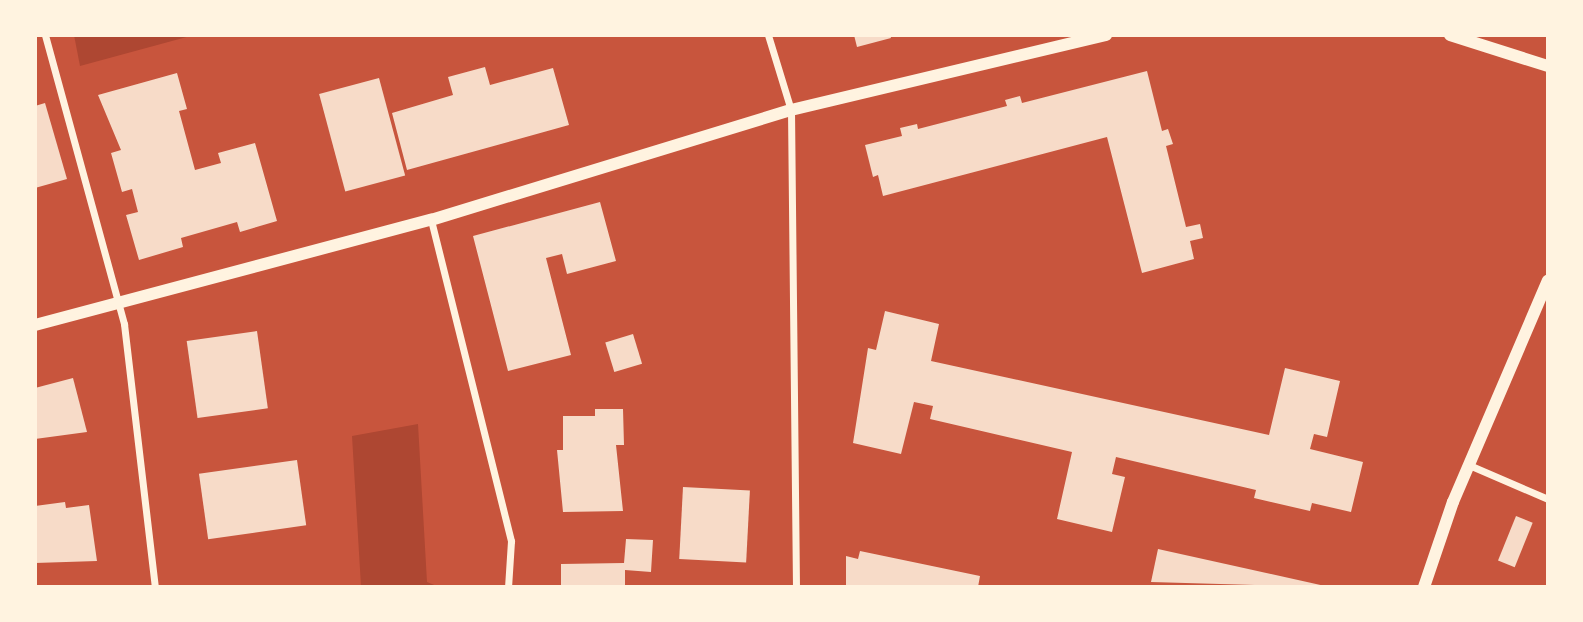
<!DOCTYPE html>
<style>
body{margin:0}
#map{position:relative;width:1583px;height:622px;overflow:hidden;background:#c8553d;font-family:Barlow,sans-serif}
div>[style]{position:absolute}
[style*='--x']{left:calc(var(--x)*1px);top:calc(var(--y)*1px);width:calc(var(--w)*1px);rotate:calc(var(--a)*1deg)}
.green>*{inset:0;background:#ae4732}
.building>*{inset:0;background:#f7dbc8;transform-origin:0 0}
.minor>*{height:7px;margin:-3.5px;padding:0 3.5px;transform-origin:3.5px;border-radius:3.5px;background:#fff3e0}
.tertiary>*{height:12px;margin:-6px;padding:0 6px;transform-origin:6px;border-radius:6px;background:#fff3e0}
span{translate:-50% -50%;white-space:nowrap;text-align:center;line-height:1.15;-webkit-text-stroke:7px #fff3e0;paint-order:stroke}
.frame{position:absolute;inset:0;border:37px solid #fff3e0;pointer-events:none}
</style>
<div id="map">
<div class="green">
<div style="clip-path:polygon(74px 35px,194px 35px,80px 66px)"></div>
<div style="clip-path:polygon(418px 424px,427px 582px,439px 587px,361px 586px,352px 436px)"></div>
</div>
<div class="building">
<div style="clip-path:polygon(854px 35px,890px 35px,891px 38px,857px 47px)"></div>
<div style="clip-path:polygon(485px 67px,490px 85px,553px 68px,569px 125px,407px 170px,392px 113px,453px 95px,448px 77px)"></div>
<div style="clip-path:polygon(1147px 71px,1162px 131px,1168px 129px,1173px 144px,1166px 146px,1186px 227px,1200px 224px,1203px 238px,1190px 241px,1194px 259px,1142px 273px,1107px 137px,883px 196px,878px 175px,873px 177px,865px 145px,902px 136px,900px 128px,917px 124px,918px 129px,1007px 106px,1005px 100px,1020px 96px,1022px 103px)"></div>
<div style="clip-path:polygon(177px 73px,187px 109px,179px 111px,195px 170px,221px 163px,218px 153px,255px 143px,277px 221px,240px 232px,237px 222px,181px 238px,183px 247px,139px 260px,126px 215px,138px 212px,132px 189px,122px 192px,111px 153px,121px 150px,98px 95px)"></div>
<div style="left:379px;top:78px;width:101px;height:62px;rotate:75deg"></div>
<div style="clip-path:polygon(45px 103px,67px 179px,35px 188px,35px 106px)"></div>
<div style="clip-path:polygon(600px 202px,616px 261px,567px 274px,562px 254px,546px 258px,571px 355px,508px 371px,473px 236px)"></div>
<div style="clip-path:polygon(885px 311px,939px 324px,931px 361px,1269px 435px,1285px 368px,1340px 381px,1327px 437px,1314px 434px,1310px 449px,1363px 462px,1351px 512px,1312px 503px,1310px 511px,1254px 498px,1256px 490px,1116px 457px,1112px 474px,1125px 477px,1112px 532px,1057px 519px,1072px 452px,930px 419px,933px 406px,914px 402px,901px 454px,853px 443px,868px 348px,876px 350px)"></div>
<div style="left:257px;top:331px;width:78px;height:71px;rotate:82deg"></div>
<div style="left:633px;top:334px;width:31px;height:29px;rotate:73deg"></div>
<div style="clip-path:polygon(73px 378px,87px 432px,35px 439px,35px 388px)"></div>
<div style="clip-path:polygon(595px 409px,623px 409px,624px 445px,616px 445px,623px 511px,563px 512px,557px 450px,563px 450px,563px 416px,595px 416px)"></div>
<div style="left:297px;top:460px;width:66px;height:99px;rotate:82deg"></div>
<div style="left:683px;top:487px;width:67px;height:72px;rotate:3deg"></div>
<div style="clip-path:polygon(65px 502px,66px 508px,89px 505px,97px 561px,35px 563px,35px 506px)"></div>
<div style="left:1516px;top:516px;width:18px;height:48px;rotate:22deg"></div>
<div style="clip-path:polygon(626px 539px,653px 540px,651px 572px,625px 570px,625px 587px,561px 587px,561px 564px,624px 563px)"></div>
<div style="clip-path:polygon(1158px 549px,1325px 586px,1325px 587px,1151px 582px)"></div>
<div style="clip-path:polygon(860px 551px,980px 576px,978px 587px,846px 587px,846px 556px,858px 559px)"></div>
</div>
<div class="minor">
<div style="--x:45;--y:35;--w:300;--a:74.7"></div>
<div style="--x:124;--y:324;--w:265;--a:83.3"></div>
<div style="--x:768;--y:35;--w:78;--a:73"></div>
<div style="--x:791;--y:110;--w:477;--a:89.4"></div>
<div style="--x:431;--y:220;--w:331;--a:76"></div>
<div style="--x:511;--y:541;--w:46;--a:93.7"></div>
<div style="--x:1469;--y:465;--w:86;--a:23.3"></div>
</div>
<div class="tertiary">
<div style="--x:1450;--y:35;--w:103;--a:17.6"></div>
<div style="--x:35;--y:325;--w:410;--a:-14.9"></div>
<div style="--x:431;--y:220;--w:376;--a:-17"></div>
<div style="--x:791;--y:110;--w:324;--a:-13.4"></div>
<div style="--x:1424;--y:587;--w:90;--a:-71.2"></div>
<div style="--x:1453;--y:502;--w:241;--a:-66.8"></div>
</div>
<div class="frame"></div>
</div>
